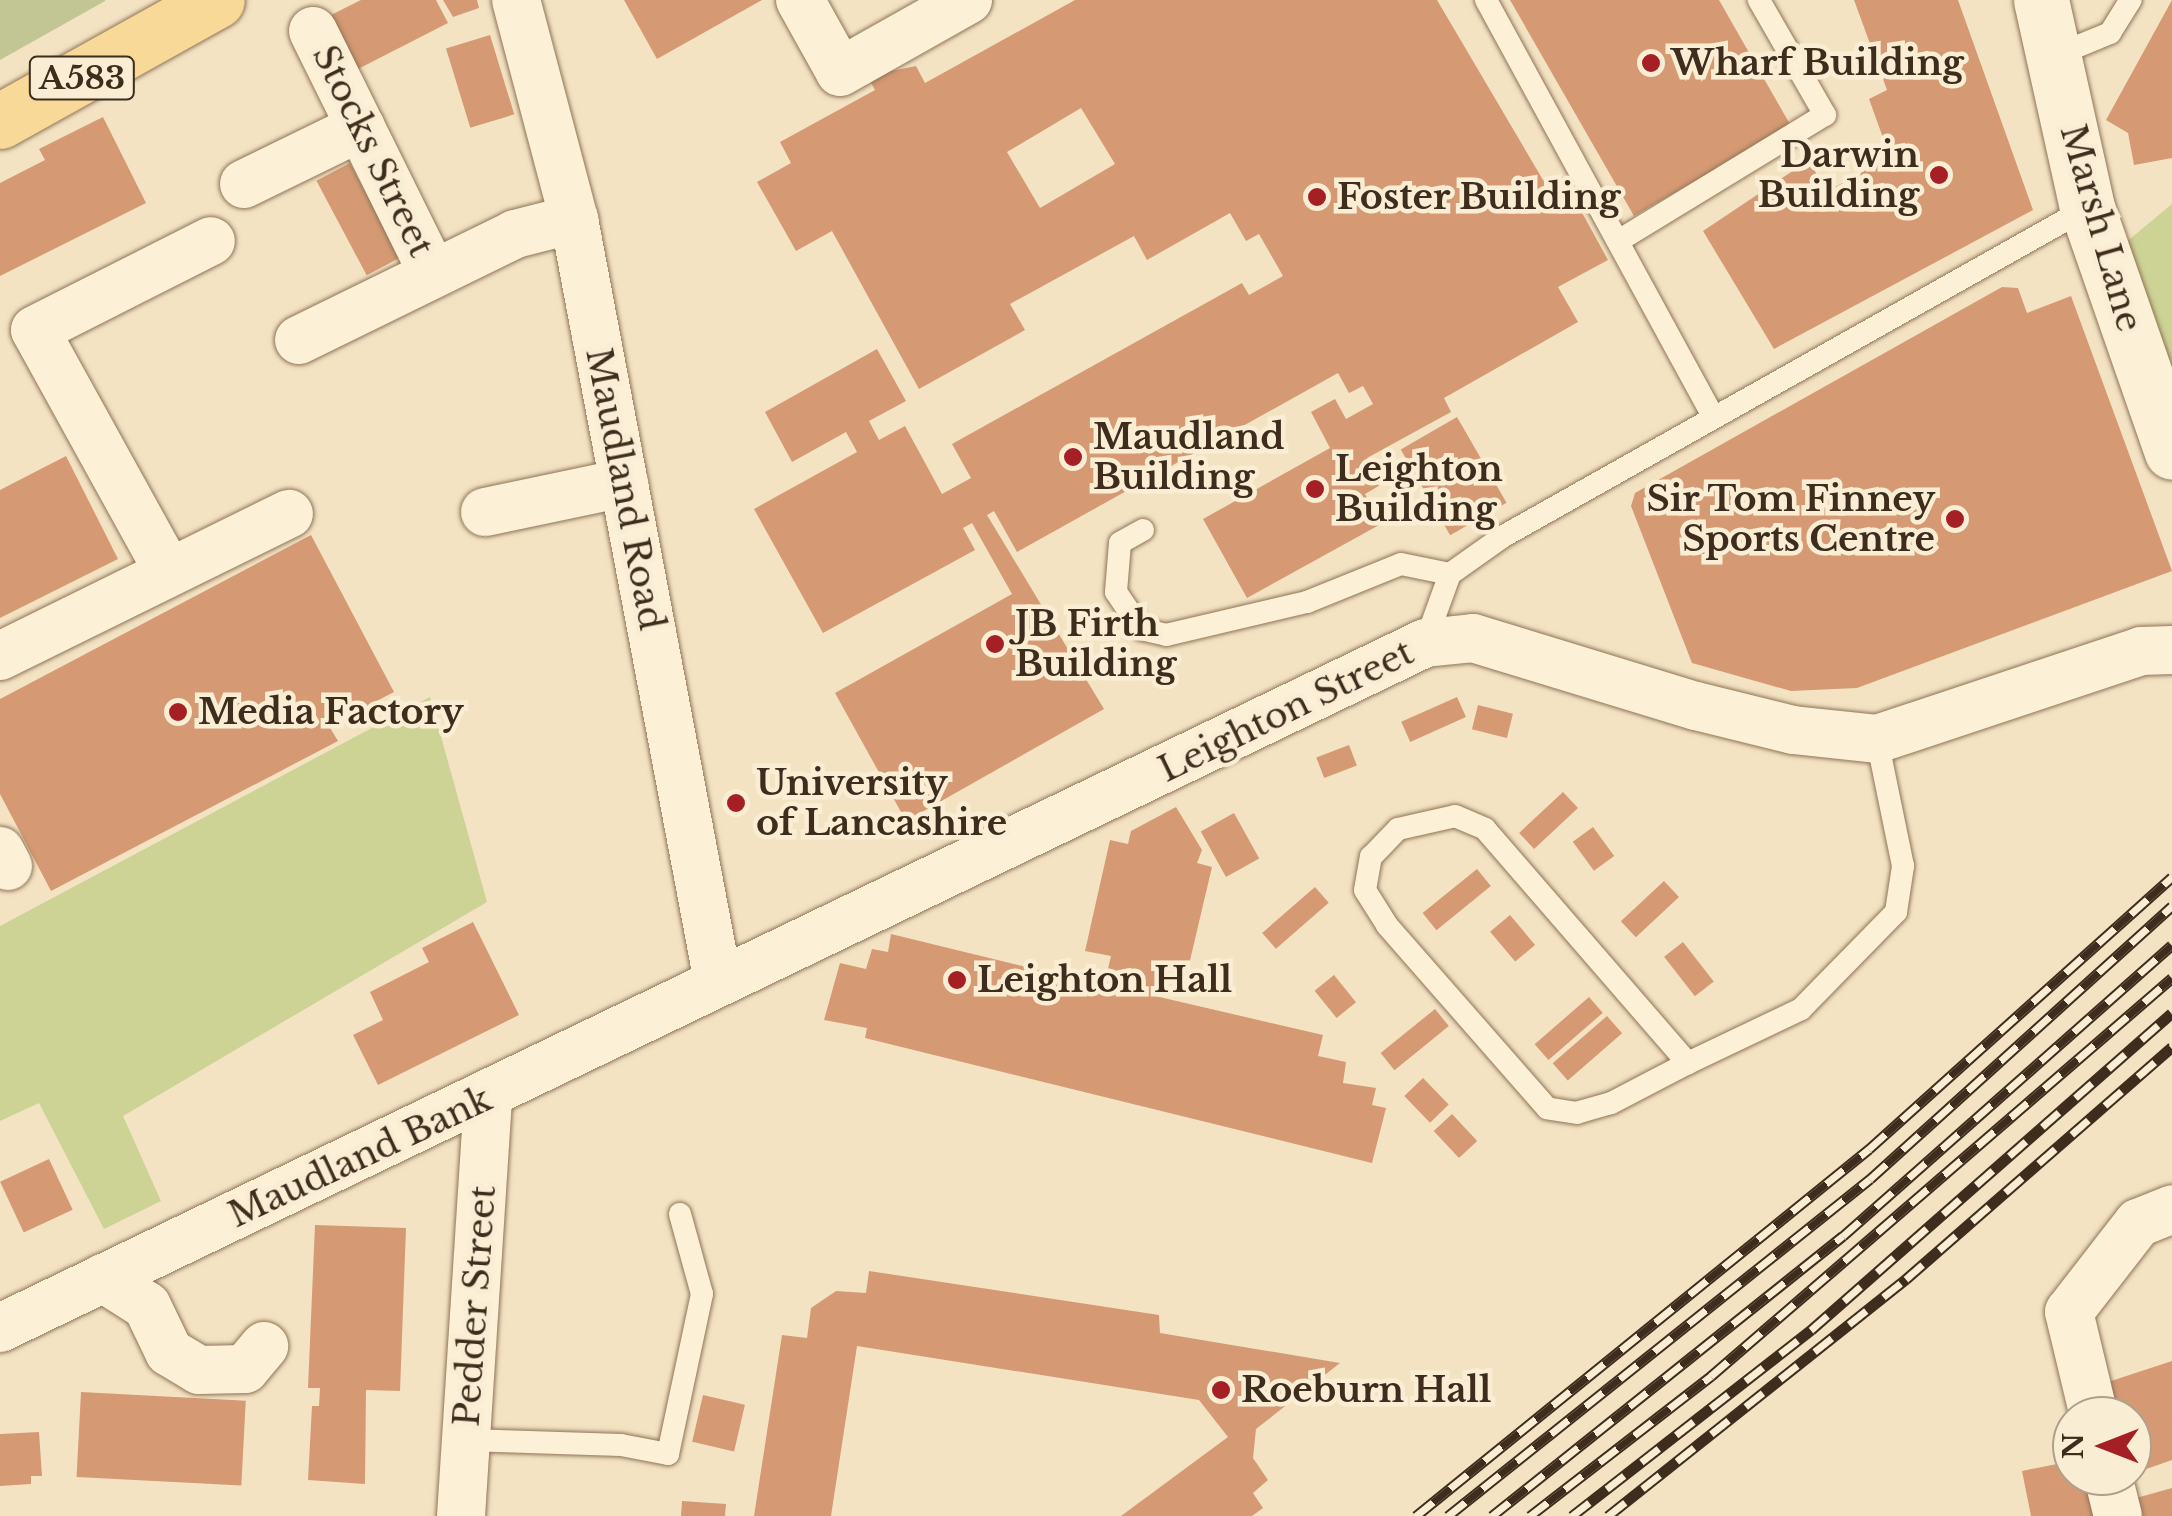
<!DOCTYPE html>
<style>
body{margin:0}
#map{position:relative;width:2172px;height:1516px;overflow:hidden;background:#f3e3c3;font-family:"Libre Baskerville",serif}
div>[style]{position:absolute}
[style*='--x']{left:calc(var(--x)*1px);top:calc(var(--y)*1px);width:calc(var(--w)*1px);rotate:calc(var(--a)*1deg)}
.green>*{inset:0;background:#cdd295}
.cemetery>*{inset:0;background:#c2c695}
.building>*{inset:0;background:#d59a74;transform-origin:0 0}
.roads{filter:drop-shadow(0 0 2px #8f7457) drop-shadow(0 0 2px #8f7457)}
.lane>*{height:22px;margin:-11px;padding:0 11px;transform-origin:11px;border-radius:11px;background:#fcf0d7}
.street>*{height:48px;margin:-24px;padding:0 24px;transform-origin:24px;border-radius:24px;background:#fcf0d7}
.secondary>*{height:55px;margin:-27.5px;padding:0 27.5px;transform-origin:27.5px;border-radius:27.5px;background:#fcf0d7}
.primary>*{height:55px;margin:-27.5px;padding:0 27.5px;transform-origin:27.5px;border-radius:27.5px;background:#f9d997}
.rail>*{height:11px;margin-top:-5.5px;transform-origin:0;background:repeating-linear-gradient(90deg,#f9edd3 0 22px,#3e2c1d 0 44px);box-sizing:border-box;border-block:2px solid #3e2c1d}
.dots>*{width:28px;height:28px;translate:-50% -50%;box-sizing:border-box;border:5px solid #f9edd3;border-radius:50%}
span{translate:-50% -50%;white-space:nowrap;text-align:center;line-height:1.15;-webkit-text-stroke:9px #f9edd3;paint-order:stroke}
.shield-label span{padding:2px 8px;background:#f9edd3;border:2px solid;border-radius:8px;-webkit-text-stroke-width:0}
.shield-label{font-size:32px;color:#3e2c1d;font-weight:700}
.poi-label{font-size:35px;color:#3e2c1d;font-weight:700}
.left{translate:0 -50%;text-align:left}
.right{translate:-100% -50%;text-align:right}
.street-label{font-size:35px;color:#3e2c1d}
.north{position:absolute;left:2052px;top:1396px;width:100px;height:100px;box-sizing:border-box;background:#f9edd3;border:2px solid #aea08a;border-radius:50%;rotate:270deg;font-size:28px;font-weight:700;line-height:40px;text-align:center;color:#3e2c1d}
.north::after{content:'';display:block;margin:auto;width:35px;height:45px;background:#a52024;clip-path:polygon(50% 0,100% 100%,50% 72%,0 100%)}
</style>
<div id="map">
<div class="green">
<div style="clip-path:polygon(2172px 204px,2172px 418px,2119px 248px)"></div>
<div style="clip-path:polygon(430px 697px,487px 902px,123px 1116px,161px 1201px,104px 1229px,39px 1103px,0 1121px,0 926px)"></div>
</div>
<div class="cemetery">
<div style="clip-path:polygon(0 0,105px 0,105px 1px,0 60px)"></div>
</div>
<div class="building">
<div style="clip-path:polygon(361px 0,436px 0,448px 23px,358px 69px,331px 15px)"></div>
<div style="clip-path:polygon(443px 0,477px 0,479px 8px,453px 17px)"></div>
<div style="clip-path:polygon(624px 0,762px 0,657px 59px)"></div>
<div style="clip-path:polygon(evenodd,1075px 0,1437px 0,1546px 185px,1562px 176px,1608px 260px,1558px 287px,1578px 322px,1444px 398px,1451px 412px,1367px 458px,1382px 484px,1365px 494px,1381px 524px,1247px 598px,1203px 519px,1330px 448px,1311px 412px,1335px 399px,1346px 419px,1373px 404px,1363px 386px,1349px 393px,1338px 373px,1017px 552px,994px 511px,987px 515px,1104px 709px,906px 821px,835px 693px,1012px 594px,972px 523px,963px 528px,975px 550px,823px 633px,754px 509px,857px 452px,846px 432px,792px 462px,765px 412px,877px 349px,906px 401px,869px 421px,879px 440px,905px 426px,942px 494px,971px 478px,952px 444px,1242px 283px,1249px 295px,1283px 276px,1259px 234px,1246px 241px,1230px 213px,1147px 260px,1134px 236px,1010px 304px,1025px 330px,919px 389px,832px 231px,796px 251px,757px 182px,791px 163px,780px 142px,875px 90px,867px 76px,916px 66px,925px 83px,1075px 0,1081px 108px,1115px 164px,1040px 208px,1007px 152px,1081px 108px)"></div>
<div style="clip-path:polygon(1510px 0,1719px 0,1791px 126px,1634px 216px)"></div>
<div style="clip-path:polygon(1854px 0,1958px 0,2033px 210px,1774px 349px,1703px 231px,1809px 160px,1826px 192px,1890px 157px,1869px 99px,1887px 90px)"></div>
<div style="clip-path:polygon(2172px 0,2172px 158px,2134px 165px,2128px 133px,2106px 120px)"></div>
<div style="left:490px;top:35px;width:83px;height:46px;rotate:73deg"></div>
<div style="clip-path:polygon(103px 117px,146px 203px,0 276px,0 183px,45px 160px,39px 149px)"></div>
<div style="left:350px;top:163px;width:107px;height:38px;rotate:62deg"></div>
<div style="clip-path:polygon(2002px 287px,2018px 288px,2027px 313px,2071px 296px,2172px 571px,1857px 688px,1791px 691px,1692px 663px,1631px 506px,1635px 493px)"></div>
<div style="left:1457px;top:417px;width:99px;height:65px;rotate:60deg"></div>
<div style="clip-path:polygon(66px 456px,118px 559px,0 618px,0 490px)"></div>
<div style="clip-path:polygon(311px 535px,394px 692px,329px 726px,338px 741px,51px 891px,0 794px,0 699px)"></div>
<div style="left:1457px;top:697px;width:22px;height:61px;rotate:66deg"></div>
<div style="left:1478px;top:705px;width:36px;height:25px;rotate:14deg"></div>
<div style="left:1349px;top:745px;width:22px;height:35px;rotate:69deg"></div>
<div style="left:1563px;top:792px;width:22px;height:60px;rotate:47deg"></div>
<div style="clip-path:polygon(1176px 807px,1202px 850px,1197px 863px,1212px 867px,1187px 973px,1162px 967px,1155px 996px,1323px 1035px,1318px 1056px,1346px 1062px,1343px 1083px,1376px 1088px,1372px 1105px,1386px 1108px,1372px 1163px,865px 1038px,867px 1028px,824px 1020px,840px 963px,866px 969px,872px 949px,888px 952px,891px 934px,1104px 986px,1111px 956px,1085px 951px,1110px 840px,1128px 844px,1131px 831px)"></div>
<div style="left:1234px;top:813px;width:52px;height:38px;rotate:61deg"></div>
<div style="left:1593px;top:827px;width:36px;height:25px;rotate:54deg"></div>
<div style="left:1477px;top:869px;width:22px;height:70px;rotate:51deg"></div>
<div style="left:1664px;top:881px;width:22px;height:59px;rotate:47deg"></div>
<div style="left:1315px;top:887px;width:21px;height:70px;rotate:49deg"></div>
<div style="left:1510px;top:915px;width:39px;height:26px;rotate:50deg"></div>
<div style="clip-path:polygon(473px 922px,519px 1015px,378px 1085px,353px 1035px,383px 1020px,370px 992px,429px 962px,422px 948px)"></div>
<div style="left:1683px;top:942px;width:50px;height:24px;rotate:52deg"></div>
<div style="left:1334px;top:975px;width:35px;height:25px;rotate:51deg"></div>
<div style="left:1589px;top:997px;width:21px;height:72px;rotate:49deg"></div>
<div style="left:1435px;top:1009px;width:22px;height:70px;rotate:51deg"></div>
<div style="left:1607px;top:1016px;width:23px;height:72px;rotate:49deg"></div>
<div style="left:1423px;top:1078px;width:37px;height:26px;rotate:46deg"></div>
<div style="left:1452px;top:1114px;width:37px;height:25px;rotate:47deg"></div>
<div style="left:49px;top:1159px;width:56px;height:54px;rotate:65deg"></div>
<div style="clip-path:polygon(315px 1225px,406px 1228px,400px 1391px,366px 1390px,365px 1484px,308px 1480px,312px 1406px,319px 1406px,320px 1388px,308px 1388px)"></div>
<div style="clip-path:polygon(869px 1271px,1159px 1315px,1160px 1333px,1340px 1363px,1256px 1429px,1253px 1458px,1268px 1480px,1253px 1493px,1263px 1508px,1252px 1516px,1121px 1516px,1228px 1437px,1199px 1400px,857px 1346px,831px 1516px,754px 1516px,782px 1335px,807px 1338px,811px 1308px,836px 1291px,866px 1293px)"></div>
<div style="clip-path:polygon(2172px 1361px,2172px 1460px,2132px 1474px,2132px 1416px,2111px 1416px,2105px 1383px)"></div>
<div style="left:81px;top:1392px;width:165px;height:85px;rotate:3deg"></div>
<div style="left:703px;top:1395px;width:43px;height:48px;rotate:13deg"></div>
<div style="clip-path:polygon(39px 1432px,42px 1476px,31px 1476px,31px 1484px,0 1486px,0 1434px)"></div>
<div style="clip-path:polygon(2072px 1461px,2072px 1476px,2092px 1476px,2100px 1516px,2031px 1516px,2022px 1471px)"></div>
<div style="clip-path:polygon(2172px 1488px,2172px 1516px,2133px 1516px,2129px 1500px)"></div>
<div style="clip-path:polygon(682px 1501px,726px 1504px,725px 1516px,681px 1516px)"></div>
</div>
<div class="roads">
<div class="lane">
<div style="--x:1486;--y:0;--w:474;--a:61.4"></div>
<div style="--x:2054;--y:56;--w:61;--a:-22.3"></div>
<div style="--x:2110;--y:33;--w:39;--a:-58"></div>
<div style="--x:1620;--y:240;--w:240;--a:-31.4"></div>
<div style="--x:1825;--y:115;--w:133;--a:-119.9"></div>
<div style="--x:1143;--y:530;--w:26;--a:151"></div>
<div style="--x:1120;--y:543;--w:49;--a:94.7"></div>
<div style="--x:1116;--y:592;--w:45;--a:56"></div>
<div style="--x:1141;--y:629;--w:26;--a:13"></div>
<div style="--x:1166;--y:635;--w:145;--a:-13.2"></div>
<div style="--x:1307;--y:602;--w:101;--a:-22"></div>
<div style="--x:1401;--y:564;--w:50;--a:11.5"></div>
<div style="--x:1425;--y:643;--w:73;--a:-70.1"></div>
<div style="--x:1450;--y:574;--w:64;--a:-35.4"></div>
<div style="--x:1502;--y:537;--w:671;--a:-29.35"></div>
<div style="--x:1455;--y:816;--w:33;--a:23"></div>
<div style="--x:1485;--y:829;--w:310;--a:49.1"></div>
<div style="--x:1688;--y:1063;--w:87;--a:152.5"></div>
<div style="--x:1611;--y:1103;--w:35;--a:164"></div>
<div style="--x:1577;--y:1113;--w:30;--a:-171"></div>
<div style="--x:1547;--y:1108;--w:243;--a:-131.2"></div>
<div style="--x:1387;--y:925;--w:41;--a:-122.2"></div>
<div style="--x:1365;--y:890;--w:34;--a:-80"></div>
<div style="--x:1371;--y:857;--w:39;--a:-46"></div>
<div style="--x:1398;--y:829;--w:58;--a:-12.8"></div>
<div style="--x:1688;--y:1063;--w:125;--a:-25.5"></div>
<div style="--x:1801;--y:1009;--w:136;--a:-45.6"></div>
<div style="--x:1896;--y:912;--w:47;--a:-81.3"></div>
<div style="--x:1903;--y:866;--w:130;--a:-101.6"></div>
<div style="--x:467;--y:1440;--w:154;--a:1.9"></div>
<div style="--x:621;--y:1445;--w:48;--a:10.8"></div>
<div style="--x:668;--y:1454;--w:164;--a:-78"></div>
<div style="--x:702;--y:1294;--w:83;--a:-105.4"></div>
</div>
<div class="street">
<div style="--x:516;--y:0;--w:227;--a:75.2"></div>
<div style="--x:574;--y:219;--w:776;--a:79.31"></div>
<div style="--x:800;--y:0;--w:82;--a:60.9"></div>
<div style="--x:840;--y:72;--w:147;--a:-29.4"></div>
<div style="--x:313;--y:31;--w:269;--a:63.7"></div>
<div style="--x:244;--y:184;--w:130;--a:-26"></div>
<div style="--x:299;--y:340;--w:241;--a:-26.1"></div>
<div style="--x:515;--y:234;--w:61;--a:-14.3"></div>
<div style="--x:485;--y:512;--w:142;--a:-11.8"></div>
<div style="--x:168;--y:571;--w:275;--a:-118.9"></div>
<div style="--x:35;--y:330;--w:197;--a:-26.8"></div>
<div style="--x:0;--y:656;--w:322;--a:-26.2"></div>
<div style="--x:0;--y:851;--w:17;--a:62"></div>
<div style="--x:103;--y:1278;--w:52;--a:32.5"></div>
<div style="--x:147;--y:1306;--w:51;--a:64.4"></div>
<div style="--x:169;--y:1352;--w:35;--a:31"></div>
<div style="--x:199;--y:1370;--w:46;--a:-1.2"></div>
<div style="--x:245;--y:1369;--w:30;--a:-50"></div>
<div style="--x:0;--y:1328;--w:1581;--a:-25.67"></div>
<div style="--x:1425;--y:643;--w:48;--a:-5.9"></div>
<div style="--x:1473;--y:638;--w:233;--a:17"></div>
<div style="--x:1696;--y:706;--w:100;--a:13.9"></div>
<div style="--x:1793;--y:730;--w:84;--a:6.1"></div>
<div style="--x:1877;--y:739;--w:278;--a:-18.4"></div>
<div style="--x:2141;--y:651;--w:31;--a:-2"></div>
<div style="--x:2094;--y:1416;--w:107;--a:-103.5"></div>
<div style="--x:2069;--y:1312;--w:113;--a:-52.2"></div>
<div style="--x:2138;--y:1223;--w:37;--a:-22"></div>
<div style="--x:2108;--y:1476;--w:41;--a:76"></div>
<div style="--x:461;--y:1516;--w:422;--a:-86.3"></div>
</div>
<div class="secondary">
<div style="--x:2041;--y:0;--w:213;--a:77.5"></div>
<div style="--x:2087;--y:208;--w:258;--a:70.8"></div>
</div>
<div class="primary">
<div style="--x:0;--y:121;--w:248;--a:-29.1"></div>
</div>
</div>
<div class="rail">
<div style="--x:1416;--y:1516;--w:583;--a:-39.01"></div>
<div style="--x:1869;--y:1149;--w:407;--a:-41.9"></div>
<div style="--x:1448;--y:1516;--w:540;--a:-38.61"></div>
<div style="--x:1870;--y:1179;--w:407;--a:-42.1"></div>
<div style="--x:1492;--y:1516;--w:449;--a:-38.6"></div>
<div style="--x:1843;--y:1236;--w:439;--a:-41.5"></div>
<div style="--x:1530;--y:1516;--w:229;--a:-37.7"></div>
<div style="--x:1711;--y:1376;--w:609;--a:-40.81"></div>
<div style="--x:1572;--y:1516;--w:303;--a:-37.9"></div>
<div style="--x:1811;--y:1330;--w:480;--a:-41.3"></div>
<div style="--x:1608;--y:1516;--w:381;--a:-38.5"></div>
<div style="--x:1906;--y:1279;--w:353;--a:-41.1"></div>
</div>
<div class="dots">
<div style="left:1651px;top:63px;background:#a52024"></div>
<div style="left:1939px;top:175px;background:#a52024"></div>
<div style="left:1317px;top:197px;background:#a52024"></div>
<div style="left:1073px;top:457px;background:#a52024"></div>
<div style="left:1315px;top:489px;background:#a52024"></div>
<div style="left:1955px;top:519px;background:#a52024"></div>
<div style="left:995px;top:644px;background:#a52024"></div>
<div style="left:178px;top:712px;background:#a52024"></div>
<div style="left:736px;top:803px;background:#a52024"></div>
<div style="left:957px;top:980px;background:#a52024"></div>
<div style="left:1221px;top:1390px;background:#a52024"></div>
</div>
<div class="shield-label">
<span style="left:82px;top:78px">A583</span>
</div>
<div class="poi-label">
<span class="left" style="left:1671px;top:63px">Wharf Building</span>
<span class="right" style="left:1919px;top:175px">Darwin<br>Building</span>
<span class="left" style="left:1337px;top:197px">Foster Building</span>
<span class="left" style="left:1093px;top:457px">Maudland<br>Building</span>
<span class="left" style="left:1335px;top:489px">Leighton<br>Building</span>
<span class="right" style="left:1935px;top:519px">Sir Tom Finney<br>Sports Centre</span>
<span class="left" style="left:1015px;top:644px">JB Firth<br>Building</span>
<span class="left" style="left:198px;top:712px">Media Factory</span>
<span class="left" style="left:756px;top:803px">University<br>of Lancashire</span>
<span class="left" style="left:977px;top:980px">Leighton Hall</span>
<span class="left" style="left:1241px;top:1390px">Roeburn Hall</span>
</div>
<div class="street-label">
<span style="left:373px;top:151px;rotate:64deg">Stocks Street</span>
<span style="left:2101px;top:228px;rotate:74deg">Marsh Lane</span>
<span style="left:625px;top:489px;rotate:79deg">Maudland Road</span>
<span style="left:1286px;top:711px;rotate:-26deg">Leighton Street</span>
<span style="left:360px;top:1157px;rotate:-25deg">Maudland Bank</span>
<span style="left:475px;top:1306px;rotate:-86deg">Pedder Street</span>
</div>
<div class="north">N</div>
</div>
